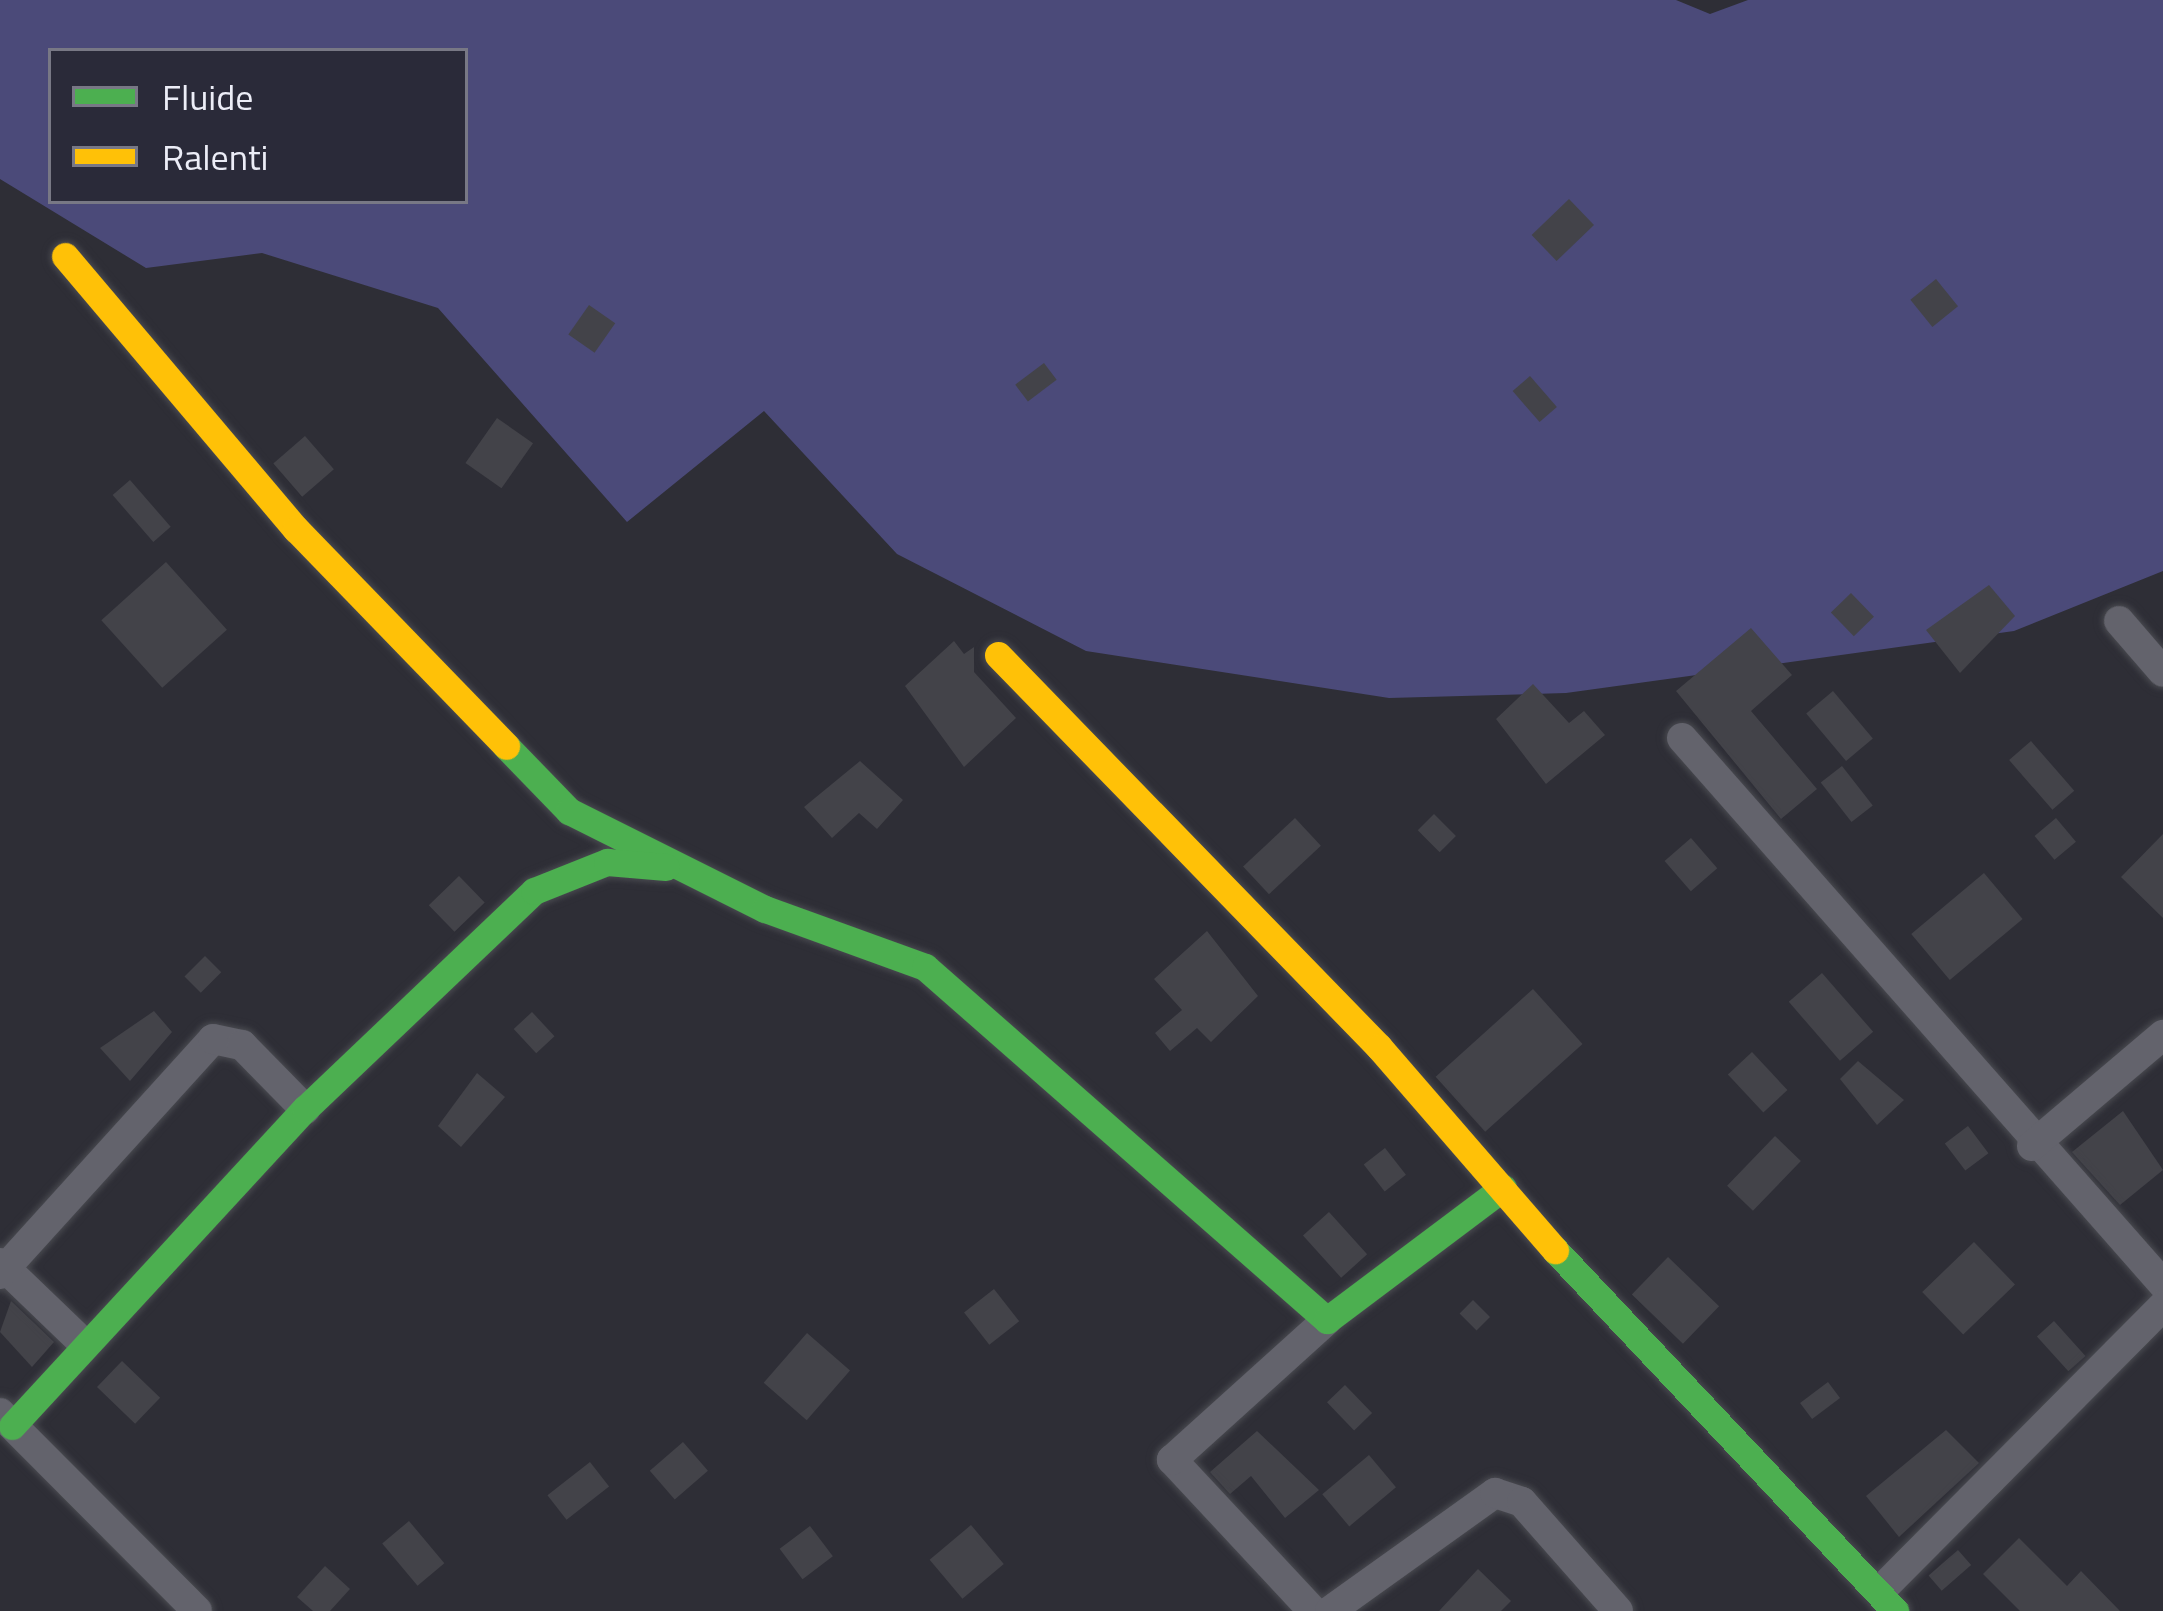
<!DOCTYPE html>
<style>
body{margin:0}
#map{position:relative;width:2163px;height:1611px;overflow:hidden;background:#2e2e36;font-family:"Titillium Web",sans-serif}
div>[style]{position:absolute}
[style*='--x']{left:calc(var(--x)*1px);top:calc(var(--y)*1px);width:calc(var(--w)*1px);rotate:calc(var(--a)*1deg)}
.green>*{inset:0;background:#4b4a79}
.building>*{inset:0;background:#434349;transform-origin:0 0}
.roads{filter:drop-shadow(0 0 3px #494a50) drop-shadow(0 0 3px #494a50)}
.street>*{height:30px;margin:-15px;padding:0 15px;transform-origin:15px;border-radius:15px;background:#63636c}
.fast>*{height:27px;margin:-13.5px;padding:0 13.5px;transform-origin:13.5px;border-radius:13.5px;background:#4caf50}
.slow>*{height:27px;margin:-13.5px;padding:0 13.5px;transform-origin:13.5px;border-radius:13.5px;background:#ffc107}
span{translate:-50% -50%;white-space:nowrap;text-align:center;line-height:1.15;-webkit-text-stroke:9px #2a2a39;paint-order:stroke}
.legend{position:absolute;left:48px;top:48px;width:420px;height:156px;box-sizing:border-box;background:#2a2a39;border:3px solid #787885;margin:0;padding:15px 21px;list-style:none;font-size:36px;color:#ecedf7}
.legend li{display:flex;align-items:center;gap:24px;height:60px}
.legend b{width:60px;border:3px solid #787885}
</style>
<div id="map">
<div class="green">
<div style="clip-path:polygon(evenodd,0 0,1676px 0,1710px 14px,1748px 0,2163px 0,2163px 571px,2014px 631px,1566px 693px,1389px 698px,1086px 651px,897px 554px,764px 411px,627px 522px,438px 308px,262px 253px,146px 268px,0 179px,0 0,51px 51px,465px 51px,465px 201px,51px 201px,51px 51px)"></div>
</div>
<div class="building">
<div style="left:1569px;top:199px;width:36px;height:52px;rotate:46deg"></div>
<div style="left:1936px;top:279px;width:35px;height:33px;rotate:51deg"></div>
<div style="left:589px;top:305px;width:32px;height:36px;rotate:35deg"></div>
<div style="left:1044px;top:363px;width:21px;height:36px;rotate:53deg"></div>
<div style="left:1530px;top:376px;width:41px;height:23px;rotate:49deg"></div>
<div style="left:497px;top:418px;width:44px;height:55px;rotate:35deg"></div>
<div style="left:305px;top:436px;width:44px;height:42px;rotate:49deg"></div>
<div style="left:130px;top:480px;width:62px;height:23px;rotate:49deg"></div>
<div style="left:166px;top:562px;width:91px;height:87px;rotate:48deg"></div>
<div style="clip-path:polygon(1989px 585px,2015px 616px,1960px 673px,1926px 630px)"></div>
<div style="left:1851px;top:593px;width:33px;height:28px;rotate:46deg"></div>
<div style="clip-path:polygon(1751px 628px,1792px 675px,1751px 711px,1817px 789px,1781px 819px,1676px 691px)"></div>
<div style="clip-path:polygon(954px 641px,964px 654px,974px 647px,974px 672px,1016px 718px,964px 767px,905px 686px)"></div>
<div style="clip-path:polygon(1533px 684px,1569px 723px,1584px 711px,1605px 735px,1546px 784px,1496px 719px)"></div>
<div style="left:1833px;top:691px;width:62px;height:35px;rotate:50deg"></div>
<div style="left:2031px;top:741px;width:66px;height:29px;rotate:49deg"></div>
<div style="clip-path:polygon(860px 761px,903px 800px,877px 829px,859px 813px,832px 838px,804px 807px)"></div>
<div style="left:1842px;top:766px;width:50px;height:27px;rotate:52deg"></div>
<div style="left:1434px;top:814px;width:31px;height:23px;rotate:45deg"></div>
<div style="left:1295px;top:818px;width:38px;height:71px;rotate:47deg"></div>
<div style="left:2056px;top:818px;width:31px;height:28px;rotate:50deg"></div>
<div style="clip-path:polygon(2163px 834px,2163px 918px,2121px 877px)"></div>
<div style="left:1691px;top:838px;width:40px;height:35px;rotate:49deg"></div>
<div style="left:1984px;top:873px;width:60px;height:95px;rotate:50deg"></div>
<div style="left:459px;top:876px;width:37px;height:42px;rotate:46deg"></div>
<div style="clip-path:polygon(1207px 931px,1258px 996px,1211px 1042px,1197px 1028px,1170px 1051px,1155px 1033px,1182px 1010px,1154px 979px)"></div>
<div style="left:205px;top:956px;width:23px;height:29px;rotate:45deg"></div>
<div style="left:1822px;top:973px;width:78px;height:44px;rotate:49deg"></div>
<div style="left:1533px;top:989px;width:74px;height:131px;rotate:48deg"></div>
<div style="clip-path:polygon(154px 1011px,172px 1032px,130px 1081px,100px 1048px)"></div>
<div style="left:532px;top:1012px;width:33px;height:25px;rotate:47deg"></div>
<div style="left:1752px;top:1052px;width:52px;height:33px;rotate:47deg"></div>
<div style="clip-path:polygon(1858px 1061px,1904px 1100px,1877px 1125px,1840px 1079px)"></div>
<div style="clip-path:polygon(477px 1073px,505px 1097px,461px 1147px,438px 1126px)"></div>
<div style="clip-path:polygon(2123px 1111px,2163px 1170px,2120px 1205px,2072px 1152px)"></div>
<div style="left:1968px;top:1126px;width:34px;height:29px;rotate:53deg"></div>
<div style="left:1775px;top:1136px;width:36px;height:69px;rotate:44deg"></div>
<div style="left:1385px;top:1148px;width:34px;height:27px;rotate:52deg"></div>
<div style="left:1329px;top:1212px;width:57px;height:35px;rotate:48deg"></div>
<div style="left:1974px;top:1242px;width:59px;height:72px;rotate:46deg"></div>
<div style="left:1668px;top:1257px;width:71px;height:52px;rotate:44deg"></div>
<div style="left:994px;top:1289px;width:41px;height:38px;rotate:52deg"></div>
<div style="left:1473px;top:1300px;width:24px;height:19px;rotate:45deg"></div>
<div style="clip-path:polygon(11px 1301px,54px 1342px,32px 1367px,0 1332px)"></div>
<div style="left:2054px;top:1321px;width:47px;height:23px;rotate:48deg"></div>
<div style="left:807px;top:1333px;width:57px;height:66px;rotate:41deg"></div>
<div style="left:122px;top:1361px;width:53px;height:36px;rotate:44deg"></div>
<div style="left:1828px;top:1382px;width:20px;height:35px;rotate:53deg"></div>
<div style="left:1345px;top:1385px;width:39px;height:25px;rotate:46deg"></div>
<div style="clip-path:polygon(1946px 1430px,1979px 1463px,1899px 1537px,1866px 1496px)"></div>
<div style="clip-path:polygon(1257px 1431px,1319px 1490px,1285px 1518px,1251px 1476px,1230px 1494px,1210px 1472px)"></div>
<div style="left:683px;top:1442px;width:38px;height:44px;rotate:49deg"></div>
<div style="left:1369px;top:1455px;width:42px;height:61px;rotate:50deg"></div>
<div style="left:590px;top:1462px;width:31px;height:54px;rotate:52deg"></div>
<div style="left:409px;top:1521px;width:55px;height:35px;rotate:50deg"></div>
<div style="left:971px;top:1525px;width:51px;height:54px;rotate:50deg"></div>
<div style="left:810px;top:1526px;width:38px;height:38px;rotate:53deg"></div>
<div style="clip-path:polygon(2019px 1538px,2067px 1586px,2081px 1571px,2120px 1611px,2020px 1611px,1983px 1574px)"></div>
<div style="left:1958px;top:1550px;width:20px;height:39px;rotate:49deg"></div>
<div style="clip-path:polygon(325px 1566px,350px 1589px,330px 1611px,313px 1611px,297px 1597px)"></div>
<div style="clip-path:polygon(1478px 1569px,1511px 1601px,1501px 1611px,1439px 1611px)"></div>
</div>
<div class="roads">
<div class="street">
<div style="--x:2119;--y:621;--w:67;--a:49.2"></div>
<div style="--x:1682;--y:738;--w:728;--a:48.62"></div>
<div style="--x:2032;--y:1146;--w:172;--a:-40.3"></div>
<div style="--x:0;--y:1263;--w:112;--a:43.9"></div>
<div style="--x:0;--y:1274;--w:317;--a:-47.8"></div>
<div style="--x:213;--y:1039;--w:30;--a:12"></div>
<div style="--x:242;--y:1045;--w:90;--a:45.5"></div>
<div style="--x:0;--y:1413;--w:279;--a:45.1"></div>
<div style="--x:1880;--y:1591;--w:402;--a:-45.2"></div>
<div style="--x:1313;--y:1611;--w:207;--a:-133"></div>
<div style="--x:1172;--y:1460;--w:209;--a:-42.1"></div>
<div style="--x:1330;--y:1611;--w:203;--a:-35.6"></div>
<div style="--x:1495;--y:1493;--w:28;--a:18"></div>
<div style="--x:1522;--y:1502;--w:145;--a:48.6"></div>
</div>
<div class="fast">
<div style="--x:506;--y:746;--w:91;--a:45.9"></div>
<div style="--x:569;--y:811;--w:219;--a:26.6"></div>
<div style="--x:765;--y:909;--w:170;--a:19.9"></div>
<div style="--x:925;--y:967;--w:535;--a:41.29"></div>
<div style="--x:1327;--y:1320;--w:220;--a:-36.9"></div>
<div style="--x:1555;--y:1250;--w:496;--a:46.7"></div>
<div style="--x:12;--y:1426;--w:432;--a:-47.3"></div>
<div style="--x:305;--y:1109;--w:316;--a:-43.6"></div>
<div style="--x:534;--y:891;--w:79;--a:-21.7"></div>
<div style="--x:607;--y:862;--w:59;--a:4.8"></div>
</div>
<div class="slow">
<div style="--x:65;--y:256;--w:358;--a:49.8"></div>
<div style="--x:296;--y:529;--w:302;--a:45.9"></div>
<div style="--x:998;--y:655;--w:547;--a:45.82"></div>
<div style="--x:1379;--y:1047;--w:269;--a:49.1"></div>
</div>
</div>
<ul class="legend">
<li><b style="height:15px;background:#4caf50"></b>Fluide</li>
<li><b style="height:15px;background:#ffc107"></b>Ralenti</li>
</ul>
</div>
